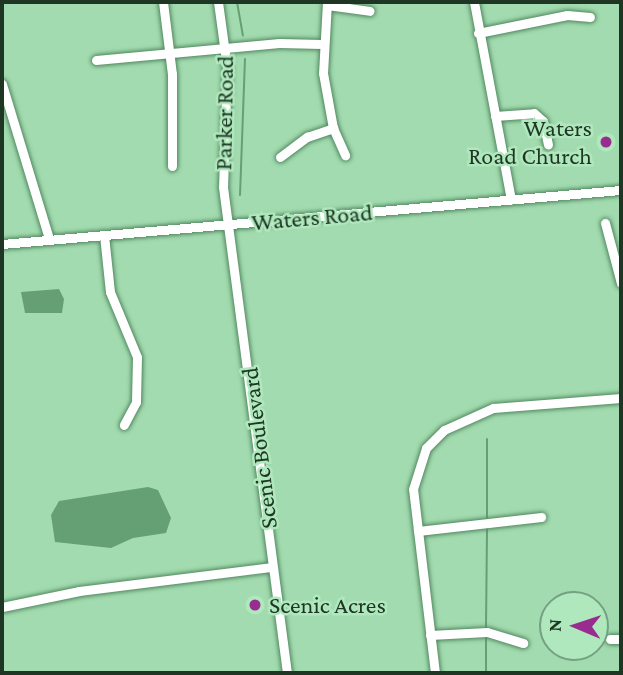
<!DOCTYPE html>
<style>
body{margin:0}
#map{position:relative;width:623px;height:675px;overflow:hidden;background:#a2dbaf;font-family:"Crimson Pro",serif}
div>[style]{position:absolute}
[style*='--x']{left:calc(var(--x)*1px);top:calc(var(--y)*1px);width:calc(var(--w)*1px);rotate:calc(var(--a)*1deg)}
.water>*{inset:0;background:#65a074}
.stream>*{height:2px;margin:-1px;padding:0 1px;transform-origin:1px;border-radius:1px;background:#65a074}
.roads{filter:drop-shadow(0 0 2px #528861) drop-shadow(0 0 2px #528861)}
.minor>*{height:9px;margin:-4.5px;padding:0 4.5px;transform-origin:4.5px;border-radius:4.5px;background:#fff}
.dots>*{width:19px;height:19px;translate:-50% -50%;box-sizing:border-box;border:4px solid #afe8bc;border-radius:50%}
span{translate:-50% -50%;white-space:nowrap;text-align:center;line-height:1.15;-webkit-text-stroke:5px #afe8bc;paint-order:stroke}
.street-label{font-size:24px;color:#1f3625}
.poi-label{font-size:24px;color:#1f3625}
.right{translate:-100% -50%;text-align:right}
.left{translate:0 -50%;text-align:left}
.frame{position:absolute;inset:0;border:4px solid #1f3625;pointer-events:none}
.north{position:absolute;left:539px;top:591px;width:70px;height:70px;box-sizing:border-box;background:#afe8bc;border:2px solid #75a180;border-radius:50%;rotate:272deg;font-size:19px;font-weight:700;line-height:28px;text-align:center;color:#1f3625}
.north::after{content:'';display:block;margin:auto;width:24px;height:32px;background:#982d8f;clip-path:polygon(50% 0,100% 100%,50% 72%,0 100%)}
</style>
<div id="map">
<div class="water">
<div style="clip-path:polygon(59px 289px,64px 299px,62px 313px,25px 313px,21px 292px)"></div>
<div style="clip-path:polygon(148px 487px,158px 490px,171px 518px,166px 533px,133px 538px,111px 548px,55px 542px,51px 515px,59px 501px)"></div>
</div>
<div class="stream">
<div style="--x:237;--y:2;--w:34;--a:80"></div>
<div style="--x:240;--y:195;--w:136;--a:-87.9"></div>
<div style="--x:487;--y:518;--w:79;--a:-90"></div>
<div style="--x:486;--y:627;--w:100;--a:-89.4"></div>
<div style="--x:486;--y:673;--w:37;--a:-90"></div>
</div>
<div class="roads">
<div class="minor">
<div style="--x:163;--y:2;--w:73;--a:82.9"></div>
<div style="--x:172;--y:74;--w:92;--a:90"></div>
<div style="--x:218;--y:2;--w:67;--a:82.2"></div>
<div style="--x:227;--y:68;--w:119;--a:91.9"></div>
<div style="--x:223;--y:187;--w:490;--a:82.5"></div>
<div style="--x:327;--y:2;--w:71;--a:93.2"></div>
<div style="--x:323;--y:73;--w:56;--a:79.7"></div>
<div style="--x:333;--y:128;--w:30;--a:66"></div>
<div style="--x:474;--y:2;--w:201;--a:79.4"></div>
<div style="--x:327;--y:5;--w:43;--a:7.9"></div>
<div style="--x:478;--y:33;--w:91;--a:-11.4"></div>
<div style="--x:567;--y:15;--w:23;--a:5"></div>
<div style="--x:96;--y:60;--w:184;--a:-5.3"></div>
<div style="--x:279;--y:43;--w:43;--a:1.3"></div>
<div style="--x:2;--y:84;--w:162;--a:73.1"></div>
<div style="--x:495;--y:116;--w:39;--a:-4"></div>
<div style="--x:534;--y:113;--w:12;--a:42"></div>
<div style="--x:543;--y:121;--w:24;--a:78"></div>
<div style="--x:280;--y:157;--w:34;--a:-37"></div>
<div style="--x:307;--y:137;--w:28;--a:-19"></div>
<div style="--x:605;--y:223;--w:62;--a:75.1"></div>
<div style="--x:104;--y:235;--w:57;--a:84"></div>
<div style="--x:110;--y:292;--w:70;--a:67.4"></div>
<div style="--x:137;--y:357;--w:45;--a:91.3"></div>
<div style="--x:136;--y:402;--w:26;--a:118"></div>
<div style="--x:2;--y:244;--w:621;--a:-4.99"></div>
<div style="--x:418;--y:531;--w:124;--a:-6.5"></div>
<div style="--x:2;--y:607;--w:79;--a:-11.7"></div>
<div style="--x:79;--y:591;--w:195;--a:-7.1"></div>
<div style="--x:430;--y:635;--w:57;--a:-3"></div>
<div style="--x:487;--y:632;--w:38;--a:17"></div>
<div style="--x:610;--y:639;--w:11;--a:0"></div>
<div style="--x:435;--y:673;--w:185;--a:-96.8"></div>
<div style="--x:413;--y:489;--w:43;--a:-72.4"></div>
<div style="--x:426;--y:448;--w:25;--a:-45"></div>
<div style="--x:444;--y:430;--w:54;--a:-24.2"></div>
<div style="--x:493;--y:408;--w:128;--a:-4.5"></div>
</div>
</div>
<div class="dots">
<div style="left:606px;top:142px;background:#982d8f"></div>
<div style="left:255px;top:605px;background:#982d8f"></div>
</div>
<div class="street-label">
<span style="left:224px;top:113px;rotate:-89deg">Parker Road</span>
<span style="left:312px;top:217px;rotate:-5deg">Waters Road</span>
<span style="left:259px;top:448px;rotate:-97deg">Scenic Boulevard</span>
</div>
<div class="poi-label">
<span class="right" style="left:592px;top:142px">Waters<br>Road Church</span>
<span class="left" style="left:269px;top:605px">Scenic Acres</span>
</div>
<div class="frame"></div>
<div class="north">N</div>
</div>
